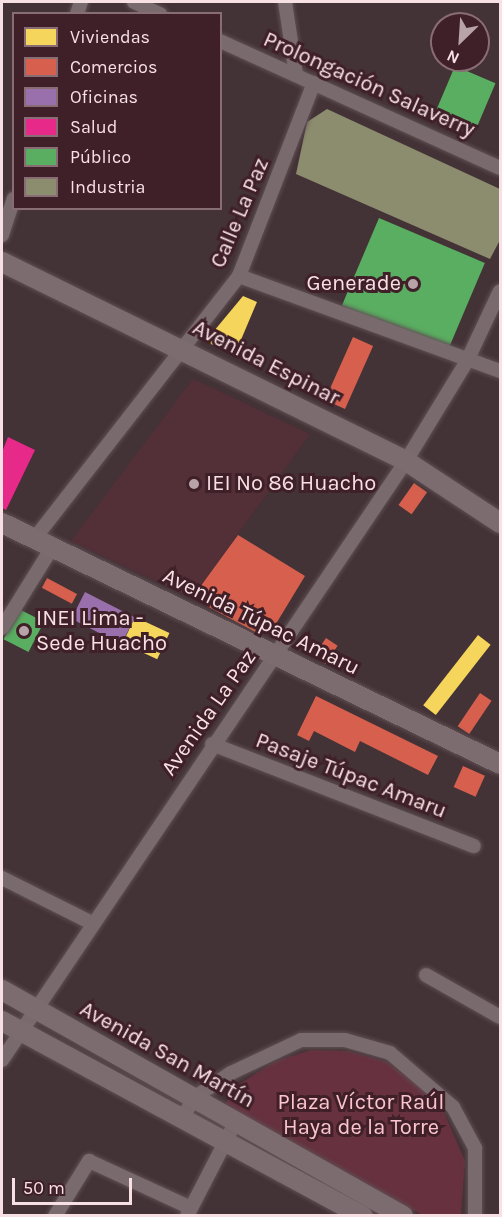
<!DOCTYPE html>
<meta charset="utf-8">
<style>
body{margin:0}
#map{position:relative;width:502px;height:1217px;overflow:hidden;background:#433236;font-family:Karla,sans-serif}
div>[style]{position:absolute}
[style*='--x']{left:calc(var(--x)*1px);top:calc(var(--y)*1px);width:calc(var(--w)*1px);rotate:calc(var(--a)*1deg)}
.built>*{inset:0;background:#532f37}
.green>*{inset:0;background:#67313f}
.homes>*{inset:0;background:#f6d55c;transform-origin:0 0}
.shops>*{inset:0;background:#d6604d;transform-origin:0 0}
.offices>*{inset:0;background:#9970ab;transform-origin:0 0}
.health>*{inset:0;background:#e7298a}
.public>*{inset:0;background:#5aae61;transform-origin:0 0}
.industry>*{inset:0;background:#8c8c6e}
.roads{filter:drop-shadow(0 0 2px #5e4f52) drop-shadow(0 0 2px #5e4f52)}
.street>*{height:14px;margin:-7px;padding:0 7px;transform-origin:7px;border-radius:7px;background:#796a6d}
.secondary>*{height:20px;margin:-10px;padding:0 10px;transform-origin:10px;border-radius:10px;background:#7c6c70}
.dots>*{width:16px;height:16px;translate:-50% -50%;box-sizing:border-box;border:3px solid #402028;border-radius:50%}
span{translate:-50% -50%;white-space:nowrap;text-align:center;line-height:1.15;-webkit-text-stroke:6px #402028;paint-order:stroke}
.street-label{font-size:22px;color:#f7e1e5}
.poi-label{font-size:22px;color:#f7e1e5}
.right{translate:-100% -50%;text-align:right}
.left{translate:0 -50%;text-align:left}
.park-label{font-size:22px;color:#fbc4cf}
.frame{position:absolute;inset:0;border:3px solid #f7e1e5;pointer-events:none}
.legend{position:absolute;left:12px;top:12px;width:210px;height:198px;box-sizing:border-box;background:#402028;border:2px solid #896d74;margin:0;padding:8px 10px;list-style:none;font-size:18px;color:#f7e1e5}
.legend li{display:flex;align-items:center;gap:12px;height:30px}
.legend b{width:30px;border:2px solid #896d74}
.north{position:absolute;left:430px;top:12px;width:60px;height:60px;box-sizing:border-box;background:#402028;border:2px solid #896d74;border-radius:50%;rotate:205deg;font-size:16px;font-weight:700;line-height:24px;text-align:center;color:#f7e1e5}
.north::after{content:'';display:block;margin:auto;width:21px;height:27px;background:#b8a4a8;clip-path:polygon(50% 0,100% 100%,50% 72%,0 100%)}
.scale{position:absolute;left:12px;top:1178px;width:120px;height:27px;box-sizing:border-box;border:3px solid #f7e1e5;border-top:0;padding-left:8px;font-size:18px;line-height:21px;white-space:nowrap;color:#f7e1e5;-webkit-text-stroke:4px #402028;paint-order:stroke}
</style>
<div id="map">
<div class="built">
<div style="clip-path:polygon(193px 379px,310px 434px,192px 598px,71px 541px)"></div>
</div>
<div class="green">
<div style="clip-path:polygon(311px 1050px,348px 1051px,387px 1062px,440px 1103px,465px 1161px,461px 1215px,422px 1215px,225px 1105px,236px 1086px,276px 1061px)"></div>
</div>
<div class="homes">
<div style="clip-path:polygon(243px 296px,257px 302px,235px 354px,211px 344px,209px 337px)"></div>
<div style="left:135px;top:617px;width:38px;height:29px;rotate:25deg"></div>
<div style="left:478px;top:635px;width:16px;height:89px;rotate:38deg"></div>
</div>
<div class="shops">
<div style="left:353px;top:337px;width:22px;height:69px;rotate:24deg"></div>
<div style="left:414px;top:483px;width:16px;height:27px;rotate:35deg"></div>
<div style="clip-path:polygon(238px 535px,305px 576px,271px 632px,257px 633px,192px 598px)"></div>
<div style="left:47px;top:578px;width:34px;height:11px;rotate:28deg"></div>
<div style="left:326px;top:638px;width:14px;height:22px;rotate:34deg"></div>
<div style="left:480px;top:693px;width:14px;height:40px;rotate:34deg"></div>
<div style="clip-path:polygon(316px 696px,438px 756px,428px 775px,360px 741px,355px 752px,314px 731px,309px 741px,297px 735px)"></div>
<div style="left:463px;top:766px;width:24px;height:23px;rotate:24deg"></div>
</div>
<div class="offices">
<div style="left:85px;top:592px;width:56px;height:30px;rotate:27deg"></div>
</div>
<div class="health">
<div style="clip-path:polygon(8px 437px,35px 450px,6px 510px,2px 508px,2px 452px)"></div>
</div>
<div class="public">
<div style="left:455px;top:66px;width:44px;height:53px;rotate:23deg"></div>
<div style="left:379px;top:218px;width:115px;height:95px;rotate:23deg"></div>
<div style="left:19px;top:609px;width:28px;height:34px;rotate:27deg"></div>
</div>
<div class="industry">
<div style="clip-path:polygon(327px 109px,500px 189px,500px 240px,490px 259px,296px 174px,307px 122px)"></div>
</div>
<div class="roads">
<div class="street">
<div style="--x:134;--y:2;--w:29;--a:25"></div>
<div style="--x:285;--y:2;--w:74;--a:81.4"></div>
<div style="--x:77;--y:14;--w:13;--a:-72"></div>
<div style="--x:220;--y:41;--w:307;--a:24.4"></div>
<div style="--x:2;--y:235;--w:38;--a:-72"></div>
<div style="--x:239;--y:276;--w:278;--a:20"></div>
<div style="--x:35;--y:538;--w:332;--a:-52.1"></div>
<div style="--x:239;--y:276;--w:207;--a:-68.8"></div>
<div style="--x:2;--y:628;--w:97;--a:-58.1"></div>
<div style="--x:212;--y:744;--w:281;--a:21.3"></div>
<div style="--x:2;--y:878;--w:98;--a:26.6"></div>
<div style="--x:426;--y:975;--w:85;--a:29.6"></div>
<div style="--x:2;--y:1060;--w:723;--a:-56"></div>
<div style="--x:406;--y:461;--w:117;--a:-58.6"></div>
<div style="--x:467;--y:361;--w:77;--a:-64.8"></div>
<div style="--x:182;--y:1118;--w:25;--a:-58"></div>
<div style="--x:195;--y:1097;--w:43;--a:-33.7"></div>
<div style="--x:231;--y:1073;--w:77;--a:-25.2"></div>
<div style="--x:301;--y:1040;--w:44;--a:0"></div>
<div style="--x:345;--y:1040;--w:47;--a:16.1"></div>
<div style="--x:390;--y:1053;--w:83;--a:40.6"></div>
<div style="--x:453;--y:1107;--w:47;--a:61.8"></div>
<div style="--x:475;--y:1148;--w:68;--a:90"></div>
<div style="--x:55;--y:1216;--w:65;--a:-58.3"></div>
<div style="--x:89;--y:1161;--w:112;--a:24.7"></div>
<div style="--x:187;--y:1216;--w:107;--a:-62.7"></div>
</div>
<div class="secondary">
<div style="--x:2;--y:262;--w:450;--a:26.2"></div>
<div style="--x:406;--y:461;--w:113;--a:33.4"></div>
<div style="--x:2;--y:523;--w:553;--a:25.82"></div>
<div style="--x:2;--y:990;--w:460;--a:29.4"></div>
<div style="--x:2;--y:1021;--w:410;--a:28.4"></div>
</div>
</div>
<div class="dots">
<div style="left:413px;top:284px;background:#b8a4a8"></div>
<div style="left:194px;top:484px;background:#b8a4a8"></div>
<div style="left:24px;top:631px;background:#b8a4a8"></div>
</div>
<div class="street-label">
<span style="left:369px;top:85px;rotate:24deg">Prolongación Salaverry</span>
<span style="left:240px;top:213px;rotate:-67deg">Calle La Paz</span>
<span style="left:266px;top:363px;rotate:27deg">Avenida Espinar</span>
<span style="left:261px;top:622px;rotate:26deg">Avenida Túpac Amaru</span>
<span style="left:209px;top:713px;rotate:-55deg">Avenida La Paz</span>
<span style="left:351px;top:776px;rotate:21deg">Pasaje Túpac Amaru</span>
<span style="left:167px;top:1055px;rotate:29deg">Avenida San Martín</span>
</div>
<div class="poi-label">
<span class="right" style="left:401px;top:284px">Generade</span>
<span class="left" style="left:206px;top:484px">IEI No 86 Huacho</span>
<span class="left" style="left:36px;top:631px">INEI Lima -<br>Sede Huacho</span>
</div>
<div class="park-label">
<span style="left:361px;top:1115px">Plaza Víctor Raúl<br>Haya de la Torre</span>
</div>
<div class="frame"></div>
<ul class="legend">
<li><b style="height:16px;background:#f6d55c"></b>Viviendas</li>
<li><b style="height:16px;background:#d6604d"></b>Comercios</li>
<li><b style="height:16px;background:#9970ab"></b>Oficinas</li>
<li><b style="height:16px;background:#e7298a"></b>Salud</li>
<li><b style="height:16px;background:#5aae61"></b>Público</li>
<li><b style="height:16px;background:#8c8c6e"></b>Industria</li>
</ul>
<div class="north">N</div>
<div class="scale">50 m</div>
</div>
